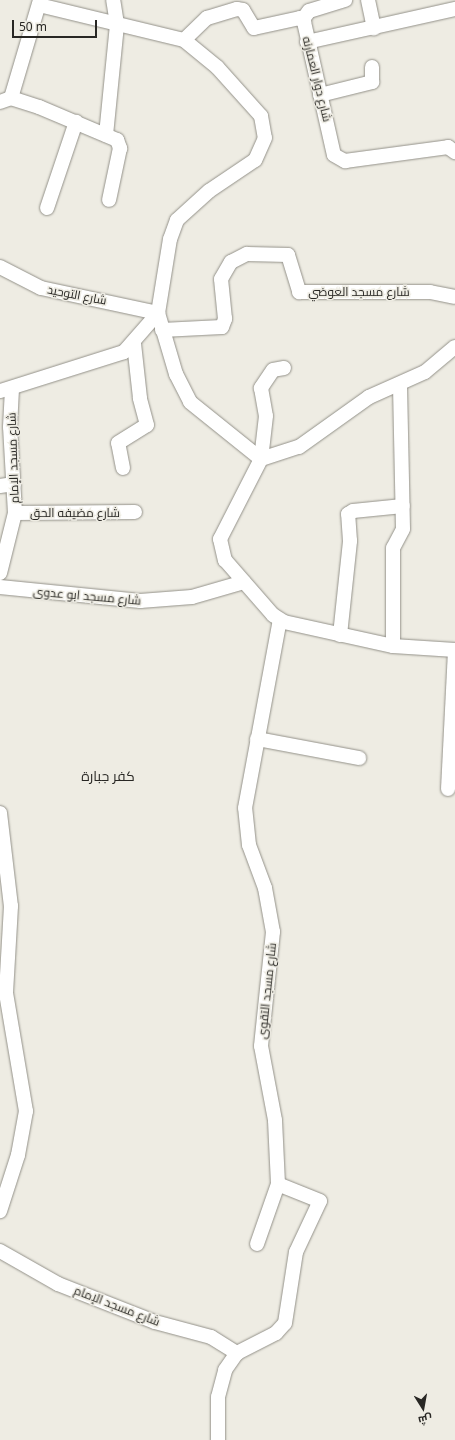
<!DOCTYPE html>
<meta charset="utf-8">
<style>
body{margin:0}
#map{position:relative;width:455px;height:1440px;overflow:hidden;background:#eeece3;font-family:"Noto Sans",Cairo,sans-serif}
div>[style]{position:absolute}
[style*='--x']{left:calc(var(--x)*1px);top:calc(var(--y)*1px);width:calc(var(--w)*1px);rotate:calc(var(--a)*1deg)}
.roads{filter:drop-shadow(0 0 1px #939189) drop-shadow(0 0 1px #939189)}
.street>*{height:14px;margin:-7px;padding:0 7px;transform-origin:7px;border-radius:7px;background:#fff}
span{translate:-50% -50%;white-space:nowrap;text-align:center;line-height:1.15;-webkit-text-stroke:3px #eeece3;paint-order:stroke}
.street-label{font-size:12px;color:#282724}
.quarter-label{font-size:14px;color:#282724}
.north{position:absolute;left:403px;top:1388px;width:40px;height:40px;-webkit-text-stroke:3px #eeece3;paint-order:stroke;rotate:169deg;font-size:11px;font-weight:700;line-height:16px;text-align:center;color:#282724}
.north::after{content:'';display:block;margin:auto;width:14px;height:18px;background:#282724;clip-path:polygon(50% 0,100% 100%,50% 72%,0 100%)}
.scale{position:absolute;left:12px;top:20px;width:85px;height:18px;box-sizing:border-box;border:2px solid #282724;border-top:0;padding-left:5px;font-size:12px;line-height:14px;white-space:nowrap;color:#282724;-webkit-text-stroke:3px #eeece3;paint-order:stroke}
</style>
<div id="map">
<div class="roads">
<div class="street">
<div style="--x:368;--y:0;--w:29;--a:78"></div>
<div style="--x:39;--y:5;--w:149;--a:13.6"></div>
<div style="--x:184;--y:40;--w:43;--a:39.3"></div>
<div style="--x:217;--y:67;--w:66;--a:48.1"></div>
<div style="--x:261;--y:116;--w:22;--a:80"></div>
<div style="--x:265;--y:138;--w:24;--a:114"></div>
<div style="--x:255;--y:160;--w:55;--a:146"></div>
<div style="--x:209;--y:191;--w:43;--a:137.8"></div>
<div style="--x:177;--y:220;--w:20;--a:110"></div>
<div style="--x:170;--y:239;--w:75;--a:99.2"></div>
<div style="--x:158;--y:313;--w:64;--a:73.6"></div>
<div style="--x:176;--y:374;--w:31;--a:63"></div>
<div style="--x:190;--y:402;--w:91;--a:38.8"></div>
<div style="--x:303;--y:19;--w:10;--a:-53"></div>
<div style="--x:309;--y:11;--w:38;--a:-17"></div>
<div style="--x:184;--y:40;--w:32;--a:-44"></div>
<div style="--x:207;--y:18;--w:31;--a:-17"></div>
<div style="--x:237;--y:9;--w:6;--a:9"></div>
<div style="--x:243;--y:10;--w:21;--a:59"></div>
<div style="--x:254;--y:28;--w:47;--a:-12.3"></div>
<div style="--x:300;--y:18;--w:6;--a:45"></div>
<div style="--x:304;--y:22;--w:136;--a:77.3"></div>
<div style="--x:334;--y:155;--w:13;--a:29"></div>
<div style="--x:345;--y:161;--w:104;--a:-7.7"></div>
<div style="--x:448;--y:147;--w:9;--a:36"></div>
<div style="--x:307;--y:42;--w:152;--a:-12.6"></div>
<div style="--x:320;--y:95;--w:54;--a:-14"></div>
<div style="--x:372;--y:82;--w:15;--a:-90"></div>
<div style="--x:11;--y:98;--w:102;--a:-73.5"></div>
<div style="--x:0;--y:102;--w:12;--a:-20"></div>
<div style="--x:11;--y:98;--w:29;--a:18"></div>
<div style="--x:39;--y:107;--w:85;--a:22.9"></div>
<div style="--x:117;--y:140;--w:9;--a:69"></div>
<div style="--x:120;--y:148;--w:53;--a:101.9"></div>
<div style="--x:106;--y:135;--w:112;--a:-84.3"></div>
<div style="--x:117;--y:24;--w:24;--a:-99"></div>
<div style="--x:47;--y:208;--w:91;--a:-71.4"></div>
<div style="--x:0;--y:267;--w:46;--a:27.1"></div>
<div style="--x:41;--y:288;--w:120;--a:12.1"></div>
<div style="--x:158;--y:313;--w:52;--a:131.1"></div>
<div style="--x:124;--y:352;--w:130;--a:162.5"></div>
<div style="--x:162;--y:330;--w:60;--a:-2.9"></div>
<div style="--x:222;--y:327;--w:9;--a:-69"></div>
<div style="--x:225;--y:319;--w:40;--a:-95.7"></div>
<div style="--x:221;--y:279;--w:20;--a:-60"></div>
<div style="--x:231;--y:262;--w:18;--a:-27"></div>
<div style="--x:247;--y:254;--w:41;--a:1.4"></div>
<div style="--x:288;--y:255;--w:39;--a:73"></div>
<div style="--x:299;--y:292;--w:131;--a:0"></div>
<div style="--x:430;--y:292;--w:25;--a:11"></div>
<div style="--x:284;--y:368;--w:11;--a:170"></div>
<div style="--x:273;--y:370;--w:22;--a:124"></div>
<div style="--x:261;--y:388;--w:28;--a:80"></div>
<div style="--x:266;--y:416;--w:43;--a:96.6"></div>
<div style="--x:261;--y:459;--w:90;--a:117.1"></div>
<div style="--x:220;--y:539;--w:22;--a:77"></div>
<div style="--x:225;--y:560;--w:73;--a:48.9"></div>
<div style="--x:273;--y:615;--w:13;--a:32"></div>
<div style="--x:284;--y:622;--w:112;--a:12.4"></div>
<div style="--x:393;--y:646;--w:62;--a:3.7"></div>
<div style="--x:261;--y:459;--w:40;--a:-18"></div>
<div style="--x:299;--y:447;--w:86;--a:-35.5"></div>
<div style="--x:369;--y:397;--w:61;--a:-24.1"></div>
<div style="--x:425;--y:372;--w:39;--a:-40"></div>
<div style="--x:123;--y:468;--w:25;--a:-101"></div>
<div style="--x:118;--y:443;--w:34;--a:-32"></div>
<div style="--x:147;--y:425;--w:28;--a:-105"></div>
<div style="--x:140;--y:398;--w:54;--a:-96.3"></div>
<div style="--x:0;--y:486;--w:14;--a:-8"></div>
<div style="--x:15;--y:513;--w:120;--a:-0.5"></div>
<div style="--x:0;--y:573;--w:62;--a:-76"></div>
<div style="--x:15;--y:513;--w:86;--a:-93.3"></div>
<div style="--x:10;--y:427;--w:38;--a:-87"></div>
<div style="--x:0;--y:587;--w:141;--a:5.7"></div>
<div style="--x:140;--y:601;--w:52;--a:-4.4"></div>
<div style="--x:192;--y:597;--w:54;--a:-16.1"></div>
<div style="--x:340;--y:635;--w:95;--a:-83.9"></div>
<div style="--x:350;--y:541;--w:27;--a:-94"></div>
<div style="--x:348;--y:514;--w:6;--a:-31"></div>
<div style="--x:353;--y:511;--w:50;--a:-5.7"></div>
<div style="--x:393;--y:646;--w:98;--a:-90"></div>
<div style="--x:393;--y:548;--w:21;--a:-62"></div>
<div style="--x:403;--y:529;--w:145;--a:-91.2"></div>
<div style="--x:257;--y:739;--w:104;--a:10.6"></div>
<div style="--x:448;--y:789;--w:137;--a:-87.1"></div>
<div style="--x:0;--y:813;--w:94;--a:83.3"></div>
<div style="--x:11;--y:906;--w:87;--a:93.3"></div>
<div style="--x:6;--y:993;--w:120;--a:80.4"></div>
<div style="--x:26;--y:1111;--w:45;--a:100.3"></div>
<div style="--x:18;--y:1155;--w:59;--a:107.8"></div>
<div style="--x:257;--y:1244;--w:64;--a:-70.7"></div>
<div style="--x:278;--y:1184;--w:64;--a:-92.7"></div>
<div style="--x:275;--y:1120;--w:75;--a:-100.7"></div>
<div style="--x:261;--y:1046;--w:115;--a:-84"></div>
<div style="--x:273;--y:932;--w:45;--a:-100.3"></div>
<div style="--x:265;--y:888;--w:46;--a:-110.4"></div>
<div style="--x:249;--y:845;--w:37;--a:-96"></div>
<div style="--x:245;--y:808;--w:191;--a:-79.5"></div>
<div style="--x:0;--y:1251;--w:67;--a:29.6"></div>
<div style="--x:58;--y:1284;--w:104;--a:21.4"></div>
<div style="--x:155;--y:1322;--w:58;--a:15"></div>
<div style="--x:211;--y:1337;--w:31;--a:32"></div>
<div style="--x:218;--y:1440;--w:43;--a:-90"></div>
<div style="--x:218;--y:1397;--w:28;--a:-75"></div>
<div style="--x:225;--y:1370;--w:21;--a:-55"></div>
<div style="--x:237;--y:1353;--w:44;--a:-27.1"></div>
<div style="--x:276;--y:1333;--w:13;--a:-48"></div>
<div style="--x:285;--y:1323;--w:72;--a:-81.2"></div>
<div style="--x:296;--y:1252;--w:56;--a:-64.8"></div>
<div style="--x:320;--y:1201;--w:45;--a:-158"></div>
</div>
</div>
<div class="street-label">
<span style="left:317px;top:79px;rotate:76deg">شارع دوار العمارنه</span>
<span style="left:359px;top:292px">شارع مسجد العوضي</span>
<span style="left:77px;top:295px;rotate:11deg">شارع التوحيد</span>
<span style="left:13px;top:458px;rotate:-92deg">شارع مسجد الإمام</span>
<span style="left:75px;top:513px">شارع مضيفه الحق</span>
<span style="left:87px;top:596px;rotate:5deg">شارع مسجد ابو عدوى</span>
<span style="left:267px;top:991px;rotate:-84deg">شارع مسجد التقوى</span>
<span style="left:117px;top:1306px;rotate:21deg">شارع مسجد الإمام</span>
</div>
<div class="quarter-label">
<span style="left:108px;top:776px">كفر جبارة</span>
</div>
<div class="north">ش</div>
<div class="scale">50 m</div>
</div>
